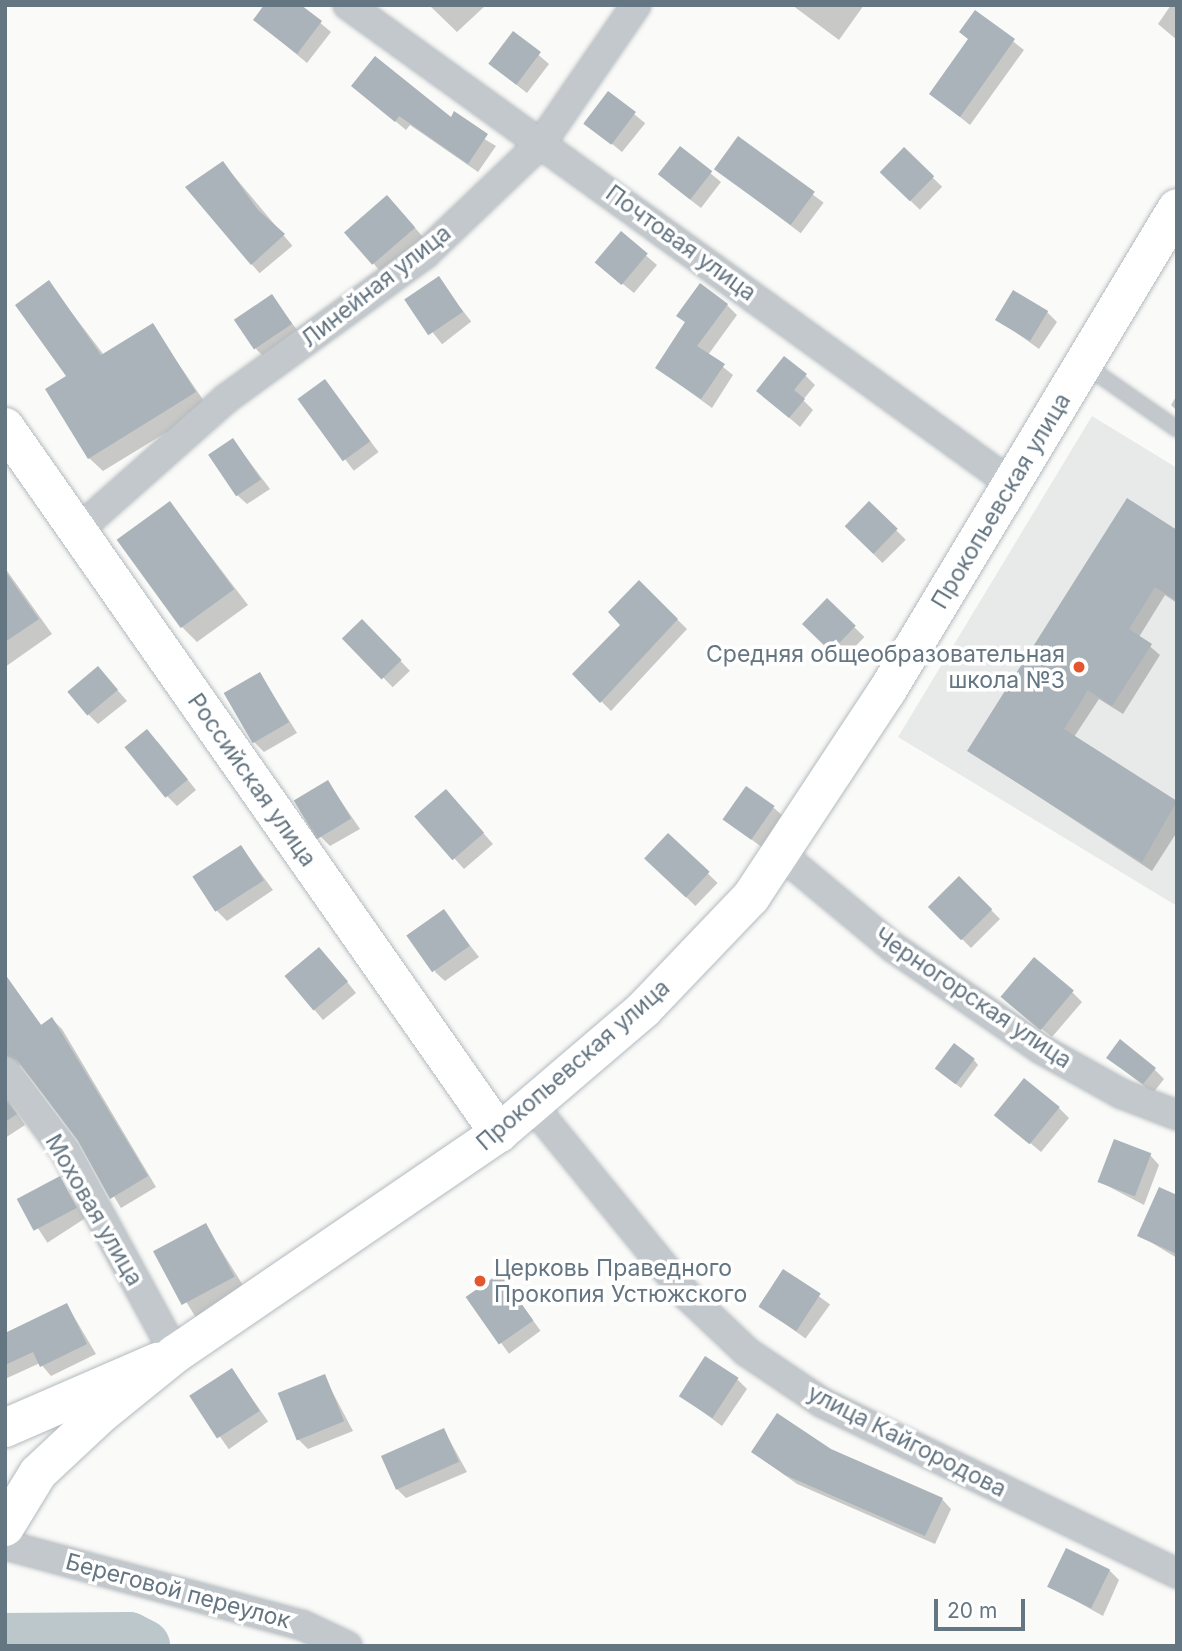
<!DOCTYPE html>
<meta charset="utf-8">
<style>
body{margin:0}
#map{position:relative;width:1182px;height:1651px;overflow:hidden;background:#fafaf8;font-family:Inter,sans-serif}
div>[style]{position:absolute}
[style*='--x']{left:calc(var(--x)*1px);top:calc(var(--y)*1px);width:calc(var(--w)*1px);rotate:calc(var(--a)*1deg)}
.built>*{inset:0;background:#e8e9e9}
.shadow>*{inset:0;background:#0003;transform-origin:0 0}
.river>*{height:54px;margin:-27px;padding:0 27px;transform-origin:27px;border-radius:27px;background:#bbc7cb}
.building>*{inset:0;background:#aab3b9;transform-origin:0 0}
.roads{filter:drop-shadow(0 0 2px #b3babf) drop-shadow(0 0 2px #b3babf)}
.lane>*{height:14px;margin:-7px;padding:0 7px;transform-origin:7px;border-radius:7px;background:#c3c8cc}
.street>*{height:28px;margin:-14px;padding:0 14px;transform-origin:14px;border-radius:14px;background:#c3c8cc}
.secondary>*{height:38px;margin:-19px;padding:0 19px;transform-origin:19px;border-radius:19px;background:#fff}
.primary>*{height:38px;margin:-19px;padding:0 19px;transform-origin:19px;border-radius:19px;background:#fff}
.dots>*{width:19px;height:19px;translate:-50% -50%;box-sizing:border-box;border:4px solid #fff;border-radius:50%}
span{translate:-50% -50%;white-space:nowrap;text-align:center;line-height:1.15;-webkit-text-stroke:7px #fff;paint-order:stroke}
.street-label{font-size:23px;color:#657683}
.poi-label{font-size:23px;color:#657683}
.right{translate:-100% -50%;text-align:right}
.left{translate:0 -50%;text-align:left}
.frame{position:absolute;inset:0;border:7px solid #657683;pointer-events:none}
.scale{position:absolute;left:934px;top:1599px;width:91px;height:32px;box-sizing:border-box;border:4px solid #657683;border-top:0;padding-left:9px;font-size:21px;line-height:24px;white-space:nowrap;color:#657683;-webkit-text-stroke:5px #fff;paint-order:stroke}
</style>
<div id="map">
<div class="built">
<div style="clip-path:polygon(1092px 416px,1177px 468px,1177px 906px,898px 737px)"></div>
</div>
<div class="shadow">
<div style="clip-path:polygon(299px 5px,331px 32px,307px 63px,255px 20px)"></div>
<div style="clip-path:polygon(429px 5px,486px 5px,457px 32px)"></div>
<div style="clip-path:polygon(792px 5px,864px 5px,839px 40px)"></div>
<div style="clip-path:polygon(1171px 5px,1177px 5px,1177px 40px,1158px 24px)"></div>
<div style="clip-path:polygon(975px 12px,1024px 50px,970px 125px,931px 94px,969px 40px)"></div>
<div style="clip-path:polygon(513px 33px,549px 64px,527px 93px,500px 72px)"></div>
<div style="clip-path:polygon(353px 86px,451px 119px,496px 146px,478px 172px,410px 125px,406px 130px)"></div>
<div style="left:608px;top:93px;width:48px;height:37px;rotate:39deg"></div>
<div style="left:739px;top:139px;width:106px;height:38px;rotate:37deg"></div>
<div style="clip-path:polygon(681px 149px,721px 182px,701px 208px,670px 184px)"></div>
<div style="left:904px;top:150px;width:53px;height:32px;rotate:44deg"></div>
<div style="left:223px;top:163px;width:108px;height:43px;rotate:50deg"></div>
<div style="clip-path:polygon(397px 207px,423px 237px,382px 273px,346px 233px)"></div>
<div style="clip-path:polygon(621px 234px,657px 265px,634px 293px,608px 272px)"></div>
<div style="left:438px;top:279px;width:54px;height:37px;rotate:52deg"></div>
<div style="clip-path:polygon(49px 283px,104px 355px,152px 325px,208px 407px,103px 471px,89px 458px)"></div>
<div style="clip-path:polygon(272px 297px,301px 335px,266px 359px,256px 349px)"></div>
<div style="clip-path:polygon(727px 305px,737px 315px,708px 355px,733px 375px,712px 408px,657px 368px,686px 323px,678px 316px)"></div>
<div style="clip-path:polygon(1047px 312px,1057px 322px,1039px 349px,997px 319px)"></div>
<div style="clip-path:polygon(805px 375px,815px 385px,803px 400px,813px 410px,800px 427px,758px 391px)"></div>
<div style="left:325px;top:381px;width:89px;height:31px;rotate:53deg"></div>
<div style="clip-path:polygon(1177px 395px,1177px 411px,1171px 405px)"></div>
<div style="clip-path:polygon(233px 440px,270px 489px,247px 504px,237px 495px)"></div>
<div style="clip-path:polygon(170px 503px,248px 605px,197px 642px,182px 627px)"></div>
<div style="left:869px;top:503px;width:52px;height:33px;rotate:45deg"></div>
<div style="clip-path:polygon(1177px 532px,1177px 603px,1165px 595px,1139px 637px,1160px 655px,1123px 714px,1099px 699px,1074px 737px,1177px 803px,1177px 832px,1152px 871px,969px 751px)"></div>
<div style="clip-path:polygon(5px 568px,52px 634px,5px 667px)"></div>
<div style="clip-path:polygon(639px 582px,687px 629px,611px 711px,574px 674px,623px 625px)"></div>
<div style="left:827px;top:601px;width:52px;height:32px;rotate:44deg"></div>
<div style="left:362px;top:621px;width:69px;height:24px;rotate:46deg"></div>
<div style="clip-path:polygon(98px 668px,127px 701px,98px 724px,88px 714px)"></div>
<div style="clip-path:polygon(260px 674px,297px 733px,264px 752px,254px 742px)"></div>
<div style="clip-path:polygon(157px 741px,196px 790px,177px 806px,167px 796px)"></div>
<div style="clip-path:polygon(328px 782px,360px 829px,330px 846px,320px 836px)"></div>
<div style="clip-path:polygon(455px 801px,493px 844px,464px 869px,417px 817px)"></div>
<div style="clip-path:polygon(774px 808px,784px 817px,763px 848px,725px 820px)"></div>
<div style="left:668px;top:835px;width:69px;height:32px;rotate:44deg"></div>
<div style="clip-path:polygon(241px 847px,273px 890px,227px 921px,217px 911px)"></div>
<div style="left:959px;top:878px;width:58px;height:41px;rotate:45deg"></div>
<div style="clip-path:polygon(444px 912px,479px 957px,445px 981px,435px 972px)"></div>
<div style="clip-path:polygon(329px 959px,356px 993px,323px 1020px,286px 976px)"></div>
<div style="clip-path:polygon(5px 977px,42px 1026px,52px 1019px,62px 1029px,156px 1187px,121px 1208px,80px 1140px,20px 1065px,5px 1067px)"></div>
<div style="clip-path:polygon(1072px 992px,1082px 1002px,1052px 1037px,1013px 1006px)"></div>
<div style="clip-path:polygon(1108px 1058px,1154px 1069px,1164px 1079px,1153px 1093px)"></div>
<div style="clip-path:polygon(974px 1060px,978px 1065px,961px 1088px,941px 1073px)"></div>
<div style="clip-path:polygon(5px 1095px,25px 1125px,5px 1138px)"></div>
<div style="clip-path:polygon(1059px 1108px,1069px 1118px,1041px 1152px,997px 1115px)"></div>
<div style="clip-path:polygon(1150px 1155px,1159px 1165px,1144px 1205px,1100px 1182px)"></div>
<div style="left:59px;top:1178px;width:48px;height:45px;rotate:57deg"></div>
<div style="clip-path:polygon(1177px 1197px,1177px 1258px,1139px 1235px)"></div>
<div style="left:206px;top:1226px;width:72px;height:57px;rotate:58deg"></div>
<div style="left:784px;top:1271px;width:57px;height:42px;rotate:36deg"></div>
<div style="left:500px;top:1275px;width:69px;height:39px;rotate:54deg"></div>
<div style="clip-path:polygon(67px 1305px,96px 1354px,51px 1376px,40px 1363px,5px 1379px,5px 1335px)"></div>
<div style="left:232px;top:1370px;width:63px;height:48px;rotate:55deg"></div>
<div style="clip-path:polygon(324px 1376px,353px 1431px,308px 1449px,298px 1439px)"></div>
<div style="clip-path:polygon(737px 1379px,747px 1389px,722px 1426px,681px 1396px)"></div>
<div style="clip-path:polygon(444px 1430px,467px 1472px,406px 1498px,396px 1488px)"></div>
<div style="clip-path:polygon(753px 1452px,942px 1499px,951px 1509px,935px 1544px,797px 1484px)"></div>
<div style="clip-path:polygon(1109px 1570px,1119px 1580px,1103px 1616px,1051px 1587px)"></div>
</div>
<div class="river">
<div style="--x:5;--y:1640;--w:124;--a:-0.5"></div>
<div style="--x:129;--y:1639;--w:16;--a:27"></div>
</div>
<div class="building">
<div style="clip-path:polygon(264px 5px,301px 5px,322px 21px,297px 54px,253px 20px)"></div>
<div style="clip-path:polygon(975px 10px,1015px 39px,960px 117px,929px 94px,968px 39px,959px 32px)"></div>
<div style="left:513px;top:31px;width:35px;height:41px;rotate:37deg"></div>
<div style="clip-path:polygon(375px 56px,451px 117px,454px 111px,488px 134px,468px 164px,399px 116px,395px 122px,351px 86px)"></div>
<div style="left:608px;top:91px;width:35px;height:41px;rotate:37deg"></div>
<div style="left:738px;top:136px;width:95px;height:41px;rotate:36deg"></div>
<div style="left:680px;top:146px;width:41px;height:36px;rotate:38deg"></div>
<div style="left:904px;top:147px;width:42px;height:35px;rotate:44deg"></div>
<div style="clip-path:polygon(223px 161px,258px 210px,285px 234px,251px 265px,185px 187px)"></div>
<div style="left:387px;top:195px;width:43px;height:57px;rotate:49deg"></div>
<div style="left:621px;top:231px;width:35px;height:41px;rotate:40deg"></div>
<div style="left:439px;top:276px;width:43px;height:42px;rotate:56deg"></div>
<div style="clip-path:polygon(49px 280px,101px 355px,153px 323px,196px 392px,88px 459px,45px 389px,66px 376px,15px 305px)"></div>
<div style="clip-path:polygon(700px 283px,728px 304px,697px 346px,725px 364px,701px 399px,655px 368px,685px 322px,676px 316px)"></div>
<div style="left:1013px;top:290px;width:41px;height:35px;rotate:31deg"></div>
<div style="left:272px;top:294px;width:36px;height:46px;rotate:56deg"></div>
<div style="clip-path:polygon(784px 356px,807px 374px,794px 390px,805px 399px,789px 418px,756px 391px)"></div>
<div style="left:325px;top:379px;width:77px;height:34px;rotate:54deg"></div>
<div style="left:233px;top:438px;width:50px;height:30px;rotate:56deg"></div>
<div style="clip-path:polygon(1127px 498px,1177px 530px,1177px 601px,1155px 587px,1129px 629px,1152px 644px,1112px 706px,1088px 690px,1064px 729px,1177px 801px,1142px 862px,967px 751px)"></div>
<div style="left:170px;top:501px;width:109px;height:66px;rotate:54deg"></div>
<div style="left:869px;top:501px;width:40px;height:35px;rotate:44deg"></div>
<div style="clip-path:polygon(5px 571px,39px 619px,5px 642px)"></div>
<div style="clip-path:polygon(639px 580px,678px 619px,600px 703px,572px 674px,620px 625px,608px 612px)"></div>
<div style="left:827px;top:598px;width:40px;height:36px;rotate:44deg"></div>
<div style="left:362px;top:619px;width:57px;height:28px;rotate:46deg"></div>
<div style="left:98px;top:666px;width:31px;height:40px;rotate:50deg"></div>
<div style="left:260px;top:672px;width:58px;height:42px;rotate:60deg"></div>
<div style="left:147px;top:729px;width:65px;height:29px;rotate:51deg"></div>
<div style="left:328px;top:780px;width:45px;height:40px;rotate:59deg"></div>
<div style="left:746px;top:786px;width:35px;height:41px;rotate:35deg"></div>
<div style="left:446px;top:789px;width:58px;height:42px;rotate:49deg"></div>
<div style="left:668px;top:833px;width:57px;height:35px;rotate:43deg"></div>
<div style="left:241px;top:845px;width:42px;height:58px;rotate:57deg"></div>
<div style="left:959px;top:876px;width:47px;height:44px;rotate:45deg"></div>
<div style="left:444px;top:909px;width:45px;height:46px;rotate:55deg"></div>
<div style="left:319px;top:947px;width:45px;height:45px;rotate:50deg"></div>
<div style="left:1034px;top:957px;width:52px;height:52px;rotate:40deg"></div>
<div style="clip-path:polygon(5px 974px,41px 1025px,52px 1017px,148px 1176px,110px 1199px,78px 1141px,18px 1061px,5px 1055px)"></div>
<div style="clip-path:polygon(1120px 1039px,1156px 1068px,1143px 1084px,1106px 1058px)"></div>
<div style="left:954px;top:1043px;width:26px;height:32px;rotate:37deg"></div>
<div style="left:1024px;top:1078px;width:46px;height:48px;rotate:39deg"></div>
<div style="clip-path:polygon(5px 1099px,17px 1114px,5px 1122px)"></div>
<div style="left:1114px;top:1139px;width:40px;height:46px;rotate:21deg"></div>
<div style="left:60px;top:1176px;width:36px;height:49px;rotate:62deg"></div>
<div style="clip-path:polygon(1159px 1187px,1177px 1195px,1177px 1254px,1137px 1236px)"></div>
<div style="left:206px;top:1223px;width:61px;height:60px;rotate:62deg"></div>
<div style="left:783px;top:1269px;width:45px;height:45px;rotate:33deg"></div>
<div style="left:500px;top:1273px;width:58px;height:42px;rotate:55deg"></div>
<div style="clip-path:polygon(67px 1303px,87px 1344px,40px 1367px,33px 1352px,5px 1365px,5px 1333px)"></div>
<div style="left:705px;top:1356px;width:40px;height:48px;rotate:33deg"></div>
<div style="left:232px;top:1368px;width:51px;height:51px;rotate:57deg"></div>
<div style="left:325px;top:1374px;width:51px;height:51px;rotate:68deg"></div>
<div style="clip-path:polygon(777px 1413px,831px 1449px,943px 1498px,925px 1536px,785px 1475px,751px 1452px)"></div>
<div style="left:444px;top:1428px;width:37px;height:69px;rotate:66deg"></div>
<div style="left:1066px;top:1548px;width:49px;height:43px;rotate:26deg"></div>
</div>
<div class="roads">
<div class="lane">
<div style="--x:1085;--y:365;--w:112;--a:34.8"></div>
</div>
<div class="street">
<div style="--x:348;--y:5;--w:819;--a:35.81"></div>
<div style="--x:77;--y:531;--w:200;--a:-41.6"></div>
<div style="--x:227;--y:398;--w:245;--a:-36"></div>
<div style="--x:425;--y:254;--w:162;--a:-43.7"></div>
<div style="--x:542;--y:142;--w:166;--a:-55.5"></div>
<div style="--x:783;--y:856;--w:144;--a:39.7"></div>
<div style="--x:894;--y:948;--w:178;--a:34.5"></div>
<div style="--x:1041;--y:1049;--w:93;--a:29.1"></div>
<div style="--x:1122;--y:1094;--w:59;--a:20.9"></div>
<div style="--x:5;--y:1071;--w:100;--a:53.1"></div>
<div style="--x:65;--y:1151;--w:231;--a:61.5"></div>
<div style="--x:532;--y:1105;--w:247;--a:50.8"></div>
<div style="--x:688;--y:1296;--w:81;--a:43.5"></div>
<div style="--x:747;--y:1352;--w:92;--a:33.9"></div>
<div style="--x:823;--y:1403;--w:393;--a:25.7"></div>
<div style="--x:5;--y:1545;--w:308;--a:15.1"></div>
<div style="--x:302;--y:1625;--w:50;--a:25"></div>
</div>
<div class="secondary">
<div style="--x:5;--y:427;--w:862;--a:55.02"></div>
<div style="--x:5;--y:1428;--w:166;--a:-23.5"></div>
</div>
<div class="primary">
<div style="--x:5;--y:1527;--w:63;--a:-58.6"></div>
<div style="--x:38;--y:1473;--w:86;--a:-43.1"></div>
<div style="--x:101;--y:1414;--w:95;--a:-39"></div>
<div style="--x:175;--y:1354;--w:392;--a:-34.3"></div>
<div style="--x:499;--y:1133;--w:191;--a:-40.5"></div>
<div style="--x:644;--y:1009;--w:155;--a:-46.3"></div>
<div style="--x:751;--y:897;--w:247;--a:-56.6"></div>
<div style="--x:887;--y:691;--w:563;--a:-59.02"></div>
</div>
</div>
<div class="dots">
<div style="left:1079px;top:667px;background:#e4572e"></div>
<div style="left:480px;top:1281px;background:#e4572e"></div>
</div>
<div class="street-label">
<span style="left:681px;top:243px;rotate:36deg">Почтовая улица</span>
<span style="left:376px;top:286px;rotate:-38deg">Линейная улица</span>
<span style="left:1001px;top:501px;rotate:-59deg">Прокопьевская улица</span>
<span style="left:252px;top:780px;rotate:55deg">Российская улица</span>
<span style="left:973px;top:998px;rotate:34deg">Черногорская улица</span>
<span style="left:573px;top:1065px;rotate:-41deg">Прокопьевская улица</span>
<span style="left:94px;top:1210px;rotate:60deg">Моховая улица</span>
<span style="left:907px;top:1441px;rotate:27deg">улица Кайгородова</span>
<span style="left:178px;top:1591px;rotate:15deg">Береговой переулок</span>
</div>
<div class="poi-label">
<span class="right" style="left:1065px;top:667px">Средняя общеобразовательная<br>школа №3</span>
<span class="left" style="left:494px;top:1281px">Церковь Праведного<br>Прокопия Устюжского</span>
</div>
<div class="frame"></div>
<div class="scale">20 m</div>
</div>
